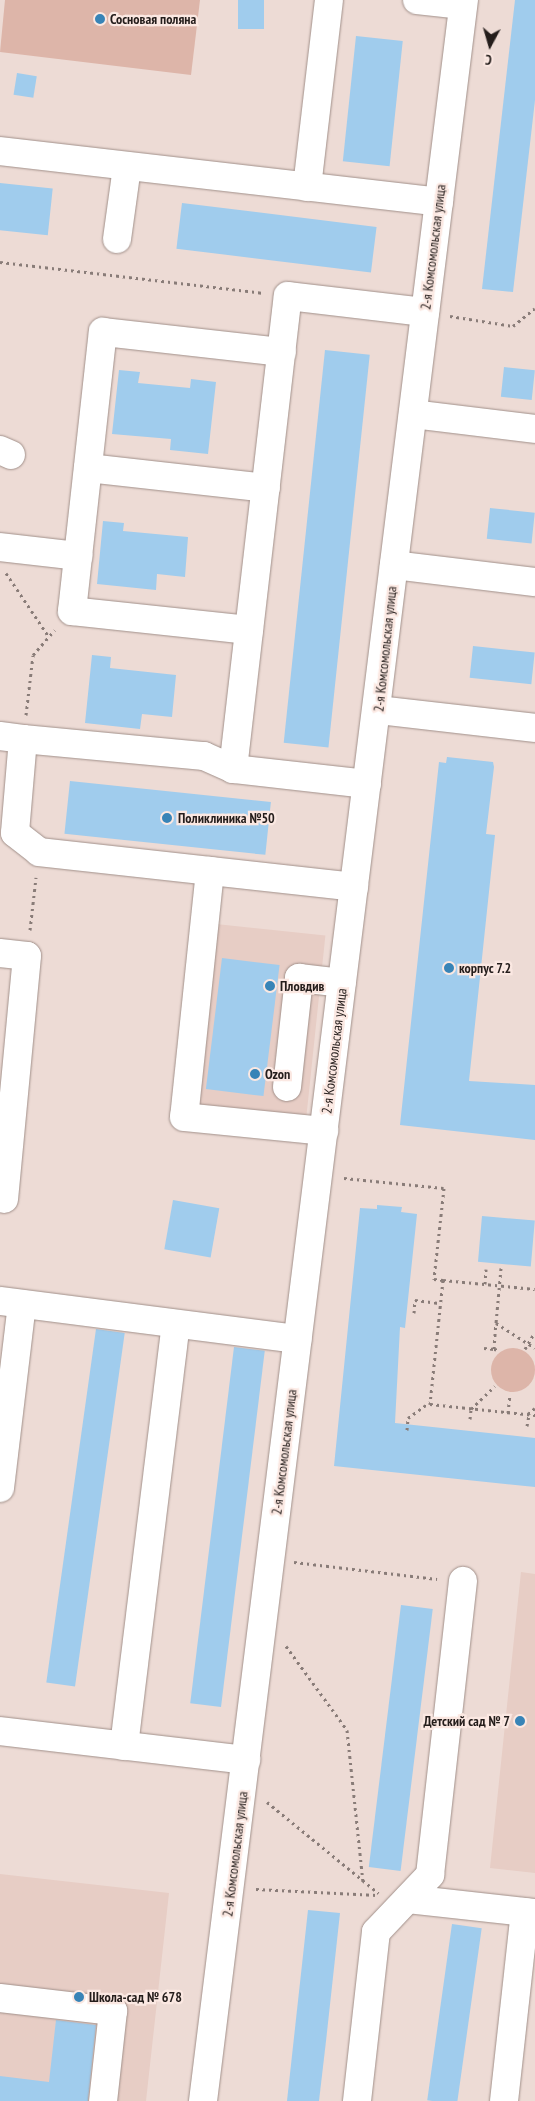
<!DOCTYPE html>
<meta charset="utf-8">
<style>
body{margin:0}
#map{position:relative;width:535px;height:2101px;overflow:hidden;background:#eddbd5;font-family:"PT Sans Narrow",sans-serif}
div>[style]{position:absolute}
[style*='--x']{left:calc(var(--x)*1px);top:calc(var(--y)*1px);width:calc(var(--w)*1px);rotate:calc(var(--a)*1deg)}
.built>*{inset:0;background:#e7cdc5;transform-origin:0 0}
.green>*{inset:0;background:#ddb5a9}
.round{border-radius:50%}
.building>*{inset:0;background:#a0cced;transform-origin:0 0}
.path>*{height:3px;margin-top:-1.5px;transform-origin:0;background:repeating-linear-gradient(90deg,#897c78 0 2.5px,transparent 0 6.5px)}
.roads{filter:drop-shadow(0 0 1px #a1908a) drop-shadow(0 0 1px #a1908a)}
.minor>*{height:28px;margin:-14px;padding:0 14px;transform-origin:14px;border-radius:14px;background:#fff}
.dots>*{width:14px;height:14px;translate:-50% -50%;box-sizing:border-box;border:2px solid #fbe8e2;border-radius:50%}
span{translate:-50% -50%;white-space:nowrap;text-align:center;line-height:1.15;-webkit-text-stroke:4.5px #fbe8e2;paint-order:stroke}
.poi-label{font-size:14px;color:#241d1b;font-weight:700}
.left{translate:0 -50%;text-align:left}
.right{translate:-100% -50%;text-align:right}
.street-label{font-size:14px;color:#241d1b}
.north{position:absolute;left:465px;top:20px;width:50px;height:50px;-webkit-text-stroke:4px #fbe8e2;paint-order:stroke;rotate:186deg;font-size:14px;font-weight:700;line-height:20px;text-align:center;color:#241d1b}
.north::after{content:'';display:block;margin:auto;width:18px;height:22px;background:#241d1b;clip-path:polygon(50% 0,100% 100%,50% 72%,0 100%)}
</style>
<div id="map">
<div class="built">
<div style="left:216px;top:924px;width:110px;height:184px;rotate:6deg"></div>
<div style="clip-path:polygon(521px 1572px,535px 1574px,535px 1873px,490px 1868px)"></div>
<div style="clip-path:polygon(0 1874px,169px 1893px,146px 2101px,0 2101px)"></div>
</div>
<div class="green">
<div style="clip-path:polygon(5px 0,200px 0,191px 75px,0 52px)"></div>
<div class="round" style="left:491px;top:1348px;width:44px;height:44px"></div>
</div>
<div class="building">
<div style="left:238px;top:0;width:26px;height:29px"></div>
<div style="clip-path:polygon(515px 0,535px 0,535px 100px,513px 292px,482px 289px)"></div>
<div style="left:356px;top:36px;width:47px;height:126px;rotate:6deg"></div>
<div style="left:17px;top:73px;width:20px;height:22px;rotate:9deg"></div>
<div style="left:0;top:183px;width:53px;height:47px;rotate:6deg"></div>
<div style="left:182px;top:203px;width:196px;height:46px;rotate:7deg"></div>
<div style="left:325px;top:350px;width:45px;height:395px;rotate:6deg"></div>
<div style="left:504px;top:367px;width:31px;height:30px;rotate:6deg"></div>
<div style="clip-path:polygon(119px 370px,140px 372px,138px 383px,190px 388px,191px 379px,216px 382px,208px 454px,170px 450px,171px 439px,112px 434px)"></div>
<div style="left:490px;top:508px;width:45px;height:31px;rotate:6deg"></div>
<div style="clip-path:polygon(103px 521px,124px 523px,123px 531px,188px 537px,185px 577px,157px 574px,156px 590px,97px 584px)"></div>
<div style="left:473px;top:646px;width:62px;height:32px;rotate:6deg"></div>
<div style="clip-path:polygon(92px 655px,111px 657px,110px 668px,176px 675px,172px 717px,142px 714px,140px 729px,85px 723px)"></div>
<div style="clip-path:polygon(447px 757px,493px 762px,494px 767px,486px 834px,495px 835px,469px 1081px,535px 1085px,535px 1140px,400px 1125px,439px 762px,446px 763px)"></div>
<div style="left:70px;top:781px;width:202px;height:53px;rotate:6deg"></div>
<div style="left:222px;top:958px;width:58px;height:132px;rotate:7deg"></div>
<div style="left:173px;top:1200px;width:47px;height:50px;rotate:10deg"></div>
<div style="clip-path:polygon(377px 1205px,402px 1207px,401px 1212px,417px 1214px,405px 1328px,400px 1327px,395px 1423px,535px 1438px,535px 1487px,334px 1466px,360px 1208px,377px 1209px)"></div>
<div style="left:482px;top:1216px;width:53px;height:46px;rotate:5deg"></div>
<div style="left:96px;top:1329px;width:29px;height:357px;rotate:8deg"></div>
<div style="left:234px;top:1347px;width:31px;height:359px;rotate:7deg"></div>
<div style="left:401px;top:1605px;width:32px;height:264px;rotate:7deg"></div>
<div style="clip-path:polygon(308px 1910px,340px 1913px,326px 2041px,319px 2101px,287px 2101px)"></div>
<div style="left:452px;top:1924px;width:30px;height:178px;rotate:8deg"></div>
<div style="clip-path:polygon(56px 2020px,96px 2025px,88px 2101px,0 2101px,0 2076px,49px 2082px)"></div>
</div>
<div class="path">
<div style="--x:0;--y:262;--w:265;--a:6.7"></div>
<div style="--x:450;--y:316;--w:64;--a:9"></div>
<div style="--x:513;--y:326;--w:28;--a:-39"></div>
<div style="--x:6;--y:573;--w:77;--a:56.1"></div>
<div style="--x:26;--y:715;--w:60;--a:-83.3"></div>
<div style="--x:33;--y:655;--w:33;--a:-49"></div>
<div style="--x:30;--y:930;--w:53;--a:-83.5"></div>
<div style="--x:344;--y:1178;--w:100;--a:5.7"></div>
<div style="--x:444;--y:1188;--w:92;--a:96.3"></div>
<div style="--x:434;--y:1279;--w:9;--a:6"></div>
<div style="--x:443;--y:1280;--w:125;--a:96"></div>
<div style="--x:430;--y:1404;--w:106;--a:6"></div>
<div style="--x:501;--y:1268;--w:55;--a:95.2"></div>
<div style="--x:496;--y:1323;--w:46;--a:32.7"></div>
<div style="--x:443;--y:1280;--w:92;--a:5.6"></div>
<div style="--x:485;--y:1284;--w:15;--a:-86"></div>
<div style="--x:414;--y:1313;--w:13;--a:-86"></div>
<div style="--x:415;--y:1300;--w:26;--a:7"></div>
<div style="--x:484;--y:1348;--w:10;--a:6"></div>
<div style="--x:494;--y:1349;--w:26;--a:-86"></div>
<div style="--x:494;--y:1349;--w:6;--a:9"></div>
<div style="--x:525;--y:1349;--w:16;--a:-60"></div>
<div style="--x:508;--y:1413;--w:19;--a:-84"></div>
<div style="--x:528;--y:1414;--w:9;--a:-41"></div>
<div style="--x:470;--y:1419;--w:10;--a:-84"></div>
<div style="--x:471;--y:1409;--w:33;--a:-44"></div>
<div style="--x:527;--y:1426;--w:11;--a:-80"></div>
<div style="--x:407;--y:1430;--w:12;--a:-85"></div>
<div style="--x:408;--y:1418;--w:27;--a:-36"></div>
<div style="--x:294;--y:1562;--w:144;--a:6.8"></div>
<div style="--x:286;--y:1646;--w:104;--a:54"></div>
<div style="--x:347;--y:1730;--w:153;--a:84"></div>
<div style="--x:267;--y:1802;--w:144;--a:39.3"></div>
<div style="--x:256;--y:1889;--w:121;--a:2.8"></div>
</div>
<div class="roads">
<div class="minor">
<div style="--x:417;--y:0;--w:46;--a:6.2"></div>
<div style="--x:0;--y:151;--w:442;--a:6.6"></div>
<div style="--x:307;--y:187;--w:188;--a:-83.3"></div>
<div style="--x:117;--y:239;--w:73;--a:-82.1"></div>
<div style="--x:413;--y:414;--w:123;--a:7"></div>
<div style="--x:0;--y:450;--w:12;--a:24"></div>
<div style="--x:88;--y:468;--w:179;--a:6.4"></div>
<div style="--x:0;--y:547;--w:79;--a:6.6"></div>
<div style="--x:394;--y:565;--w:142;--a:6.9"></div>
<div style="--x:249;--y:630;--w:178;--a:-173.9"></div>
<div style="--x:72;--y:611;--w:281;--a:-83.7"></div>
<div style="--x:103;--y:332;--w:180;--a:6.4"></div>
<div style="--x:378;--y:710;--w:158;--a:6.5"></div>
<div style="--x:0;--y:736;--w:23;--a:7"></div>
<div style="--x:23;--y:739;--w:94;--a:94.9"></div>
<div style="--x:15;--y:833;--w:31;--a:38"></div>
<div style="--x:39;--y:852;--w:317;--a:6.3"></div>
<div style="--x:23;--y:739;--w:182;--a:5.4"></div>
<div style="--x:204;--y:756;--w:32;--a:24"></div>
<div style="--x:367;--y:784;--w:135;--a:-173.6"></div>
<div style="--x:233;--y:769;--w:476;--a:-83.4"></div>
<div style="--x:288;--y:296;--w:138;--a:6.7"></div>
<div style="--x:210;--y:871;--w:247;--a:96"></div>
<div style="--x:184;--y:1117;--w:141;--a:5.7"></div>
<div style="--x:0;--y:953;--w:27;--a:6"></div>
<div style="--x:27;--y:956;--w:244;--a:95.4"></div>
<div style="--x:287;--y:1087;--w:110;--a:-83.7"></div>
<div style="--x:299;--y:978;--w:43;--a:6.6"></div>
<div style="--x:0;--y:1301;--w:300;--a:7.3"></div>
<div style="--x:0;--y:1488;--w:185;--a:-83.2"></div>
<div style="--x:0;--y:1731;--w:248;--a:6.7"></div>
<div style="--x:124;--y:1746;--w:425;--a:-83"></div>
<div style="--x:408;--y:1899;--w:128;--a:6.3"></div>
<div style="--x:0;--y:1998;--w:114;--a:6.6"></div>
<div style="--x:113;--y:2011;--w:91;--a:96.3"></div>
<div style="--x:203;--y:2101;--w:2117;--a:-82.92"></div>
<div style="--x:357;--y:2101;--w:170;--a:-83.6"></div>
<div style="--x:376;--y:1932;--w:79;--a:-46.5"></div>
<div style="--x:430;--y:1875;--w:296;--a:-83.6"></div>
<div style="--x:504;--y:2101;--w:190;--a:-83.7"></div>
</div>
</div>
<div class="dots">
<div style="left:100px;top:19px;background:#3884b7"></div>
<div style="left:167px;top:818px;background:#3884b7"></div>
<div style="left:449px;top:968px;background:#3884b7"></div>
<div style="left:270px;top:986px;background:#3884b7"></div>
<div style="left:255px;top:1074px;background:#3884b7"></div>
<div style="left:520px;top:1721px;background:#3884b7"></div>
<div style="left:79px;top:1997px;background:#3884b7"></div>
</div>
<div class="poi-label">
<span class="left" style="left:110px;top:19px">Сосновая поляна</span>
<span class="left" style="left:178px;top:818px">Поликлиника №50</span>
<span class="left" style="left:459px;top:968px">корпус 7.2</span>
<span class="left" style="left:280px;top:986px">Пловдив</span>
<span class="left" style="left:265px;top:1074px">Ozon</span>
<span class="right" style="left:510px;top:1721px">Детский сад № 7</span>
<span class="left" style="left:89px;top:1997px">Школа-сад № 678</span>
</div>
<div class="street-label">
<span style="left:433px;top:247px;rotate:-83deg">2-я Комсомольская улица</span>
<span style="left:385px;top:649px;rotate:-84deg">2-я Комсомольская улица</span>
<span style="left:334px;top:1051px;rotate:-83deg">2-я Комсомольская улица</span>
<span style="left:284px;top:1452px;rotate:-83deg">2-я Комсомольская улица</span>
<span style="left:235px;top:1854px;rotate:-83deg">2-я Комсомольская улица</span>
</div>
<div class="north">С</div>
</div>
